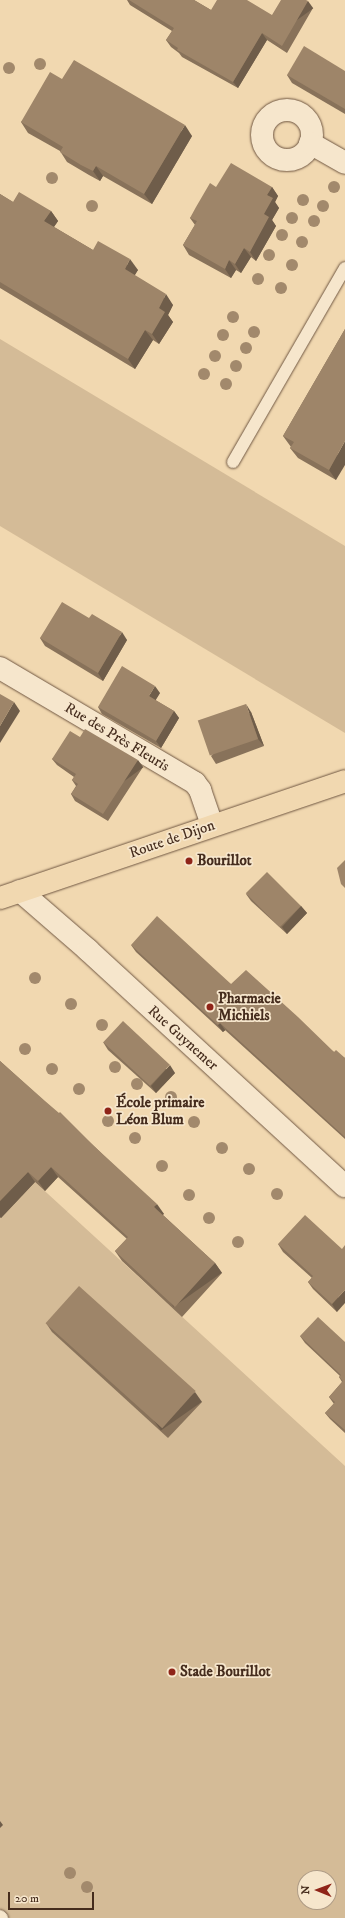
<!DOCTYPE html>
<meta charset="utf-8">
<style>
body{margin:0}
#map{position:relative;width:345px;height:1918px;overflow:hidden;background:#f1d8b0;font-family:"IM FELL DW Pica",serif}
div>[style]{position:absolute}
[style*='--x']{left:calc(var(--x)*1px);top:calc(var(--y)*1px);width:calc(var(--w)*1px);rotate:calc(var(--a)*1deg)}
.green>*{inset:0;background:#d4bb97}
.roads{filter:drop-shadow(0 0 1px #705742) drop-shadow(0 0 1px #705742)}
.lane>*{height:12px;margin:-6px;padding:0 6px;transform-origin:6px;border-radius:6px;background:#f6e6cc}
.street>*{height:22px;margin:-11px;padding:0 11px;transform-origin:11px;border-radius:11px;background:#f6e6cc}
.street>.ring{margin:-11px;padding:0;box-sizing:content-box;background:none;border:22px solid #f6e6cc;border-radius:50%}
.primary>*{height:22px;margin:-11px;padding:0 11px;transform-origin:11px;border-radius:11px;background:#f1d8b0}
.trees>*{width:12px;height:12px;margin:-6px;border-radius:50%;background:#a2896c}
.wall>*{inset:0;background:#88725a}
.shaded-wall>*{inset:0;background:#6f5d4a;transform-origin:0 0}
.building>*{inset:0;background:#9e8569;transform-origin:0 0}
.dots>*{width:11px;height:11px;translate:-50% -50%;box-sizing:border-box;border:2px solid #f6e6cc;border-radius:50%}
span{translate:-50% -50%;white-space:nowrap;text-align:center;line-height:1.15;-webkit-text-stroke:3.5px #f6e6cc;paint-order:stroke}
.street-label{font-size:15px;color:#452c1d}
.poi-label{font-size:15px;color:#452c1d;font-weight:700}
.left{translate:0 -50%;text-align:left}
.north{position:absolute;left:297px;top:1870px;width:40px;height:40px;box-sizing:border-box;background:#f6e6cc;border:1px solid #af9c86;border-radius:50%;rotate:271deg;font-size:11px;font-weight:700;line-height:16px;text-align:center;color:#452c1d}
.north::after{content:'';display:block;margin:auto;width:14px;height:18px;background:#8f2418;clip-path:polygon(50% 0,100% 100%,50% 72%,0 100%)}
.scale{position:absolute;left:8px;top:1892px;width:86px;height:18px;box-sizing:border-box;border:2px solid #452c1d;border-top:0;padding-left:5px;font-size:12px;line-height:14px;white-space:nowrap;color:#452c1d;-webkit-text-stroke:3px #f6e6cc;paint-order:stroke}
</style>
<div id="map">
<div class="green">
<div style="clip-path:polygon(0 339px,345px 546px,345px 733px,0 526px)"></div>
<div style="clip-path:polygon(evenodd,0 1150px,345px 1466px,345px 1918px,0 1918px,0 1150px,305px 1878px,329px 1878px,329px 1902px,305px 1902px,305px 1878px)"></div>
</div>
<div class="roads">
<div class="lane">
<div style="--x:233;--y:462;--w:224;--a:-60"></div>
<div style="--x:0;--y:1916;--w:3;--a:45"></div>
</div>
<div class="street">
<div class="ring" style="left:262px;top:110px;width:28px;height:28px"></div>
<div style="--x:310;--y:143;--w:40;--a:29.7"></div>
<div style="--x:0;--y:668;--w:226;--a:30.5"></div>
<div style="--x:195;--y:783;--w:9;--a:54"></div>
<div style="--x:200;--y:790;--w:37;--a:71"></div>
<div style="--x:20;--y:891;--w:90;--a:40.9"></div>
<div style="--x:88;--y:950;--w:349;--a:42.6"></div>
</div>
<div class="primary">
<div style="--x:0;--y:898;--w:364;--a:-18.7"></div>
</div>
</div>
<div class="trees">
<div style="left:40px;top:64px"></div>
<div style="left:9px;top:68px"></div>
<div style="left:52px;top:178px"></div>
<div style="left:334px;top:187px"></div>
<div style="left:303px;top:200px"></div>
<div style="left:92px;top:206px"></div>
<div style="left:323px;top:206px"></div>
<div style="left:292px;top:218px"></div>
<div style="left:314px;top:221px"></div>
<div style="left:282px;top:235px"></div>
<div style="left:302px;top:242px"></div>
<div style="left:269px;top:255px"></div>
<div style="left:292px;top:265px"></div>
<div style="left:258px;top:279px"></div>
<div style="left:281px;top:288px"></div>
<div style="left:233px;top:317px"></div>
<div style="left:254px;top:332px"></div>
<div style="left:223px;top:335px"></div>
<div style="left:246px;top:348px"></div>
<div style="left:215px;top:356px"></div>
<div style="left:236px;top:366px"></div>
<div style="left:204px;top:374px"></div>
<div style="left:226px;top:384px"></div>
<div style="left:35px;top:978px"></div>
<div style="left:71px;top:1004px"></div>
<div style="left:102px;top:1025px"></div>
<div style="left:25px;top:1049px"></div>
<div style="left:115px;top:1067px"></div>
<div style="left:52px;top:1069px"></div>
<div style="left:137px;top:1084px"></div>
<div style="left:79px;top:1089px"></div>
<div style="left:171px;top:1097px"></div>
<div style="left:108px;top:1121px"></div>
<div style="left:194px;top:1122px"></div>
<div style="left:135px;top:1138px"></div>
<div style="left:222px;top:1148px"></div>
<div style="left:162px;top:1166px"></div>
<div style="left:249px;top:1169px"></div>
<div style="left:277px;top:1194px"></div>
<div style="left:189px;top:1195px"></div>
<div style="left:209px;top:1218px"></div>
<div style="left:238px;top:1242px"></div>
<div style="left:70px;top:1873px"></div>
<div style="left:87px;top:1887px"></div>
</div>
<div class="wall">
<div style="clip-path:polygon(127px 0,194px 0,211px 10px,272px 15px,313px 8px,287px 53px,267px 40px,238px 88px,182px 57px,179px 53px,171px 47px,166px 40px,172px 31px,130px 5px)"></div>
<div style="clip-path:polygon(345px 71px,345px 114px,292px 83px,287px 75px)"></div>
<div style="clip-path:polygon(62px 79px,192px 136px,152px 204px,103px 176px,100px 181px,89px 175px,67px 162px,60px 151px,28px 133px,21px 122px)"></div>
<div style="clip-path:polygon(216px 187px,272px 187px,278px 196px,275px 202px,279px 208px,272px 220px,276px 226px,256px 261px,251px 257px,241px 273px,236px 270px,231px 278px,189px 255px,183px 245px,195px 225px,190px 218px)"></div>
<div style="clip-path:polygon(0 194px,13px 202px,51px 211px,58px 221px,54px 227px,93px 250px,138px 270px,134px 275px,173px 305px,168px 315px,173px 322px,159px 344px,153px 340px,135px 369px,0 288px)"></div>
<div style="clip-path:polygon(345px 329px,336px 480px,298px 458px,290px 448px,291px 447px,283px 436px)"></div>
<div style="clip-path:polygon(89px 618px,127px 640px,103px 681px,45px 646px,40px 638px)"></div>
<div style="clip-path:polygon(160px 693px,155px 700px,174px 711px,179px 718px,161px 748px,102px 714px,98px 707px)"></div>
<div style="clip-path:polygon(251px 712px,264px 746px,216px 764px,211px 756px)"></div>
<div style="clip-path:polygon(80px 737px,143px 767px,108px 821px,75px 801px,71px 794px,76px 786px,72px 780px,74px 777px,57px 765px,52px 759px)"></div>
<div style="clip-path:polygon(246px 894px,301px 906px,307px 913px,287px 934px,251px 901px)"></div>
<div style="clip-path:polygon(131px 945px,231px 984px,334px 1052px,345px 1058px,345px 1139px,225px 1030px,223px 1032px,136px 952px)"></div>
<div style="clip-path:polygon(103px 1042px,175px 1073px,156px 1093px,108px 1050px)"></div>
<div style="clip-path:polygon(0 1061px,95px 1147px,164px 1214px,163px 1215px,215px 1263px,222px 1273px,182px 1317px,122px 1261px,115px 1251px,127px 1239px,58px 1177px,45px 1191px,35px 1182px,1px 1218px,0 1217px)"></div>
<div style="clip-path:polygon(278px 1244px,342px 1249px,337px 1312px,313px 1289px,308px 1282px,312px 1278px,283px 1252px)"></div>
<div style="clip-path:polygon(46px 1323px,202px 1402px,168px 1438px,52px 1332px)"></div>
<div style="clip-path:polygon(300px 1336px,345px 1342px,345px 1433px,330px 1419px,325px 1413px,334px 1404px,329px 1397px,342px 1382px,339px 1377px,340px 1376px,305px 1343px)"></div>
</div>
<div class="shaded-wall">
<div style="left:308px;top:1px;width:9px;height:52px;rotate:54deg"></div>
<div style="clip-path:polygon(262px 33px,267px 40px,238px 88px,233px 82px)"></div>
<div style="clip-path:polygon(185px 125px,192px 136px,152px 204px,144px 194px)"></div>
<div style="clip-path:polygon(96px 166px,103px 176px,100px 181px,93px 171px)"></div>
<div style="clip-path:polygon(272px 187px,278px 196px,275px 202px,279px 208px,272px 220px,276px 226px,256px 261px,250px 252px,264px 214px,267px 195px)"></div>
<div style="clip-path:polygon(51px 211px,58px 221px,51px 231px,44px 221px)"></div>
<div style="clip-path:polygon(244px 248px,251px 257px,241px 273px,235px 264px)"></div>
<div style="clip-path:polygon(130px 259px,138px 270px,132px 280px,125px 269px)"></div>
<div style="clip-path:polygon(229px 260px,236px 270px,231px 278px,225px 269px)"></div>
<div style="clip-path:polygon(166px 294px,173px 305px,168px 315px,173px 322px,159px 344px,152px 334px,159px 308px)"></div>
<div style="clip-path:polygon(145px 330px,153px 340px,135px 369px,128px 359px)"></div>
<div style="clip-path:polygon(345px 441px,345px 465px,336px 480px,329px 470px)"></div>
<div style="clip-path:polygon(122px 632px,127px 640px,103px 681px,98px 673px)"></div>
<div style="clip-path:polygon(155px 686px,160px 693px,154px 703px,149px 696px)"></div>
<div style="clip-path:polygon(14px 702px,20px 711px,0 743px,0 726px)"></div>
<div style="clip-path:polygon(246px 704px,251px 712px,264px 746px,258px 739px)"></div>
<div style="clip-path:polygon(174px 711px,179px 718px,161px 748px,156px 741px)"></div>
<div style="left:138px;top:760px;width:9px;height:64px;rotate:54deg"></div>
<div style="clip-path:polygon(301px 906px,307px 913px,287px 934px,282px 927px)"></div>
<div style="left:220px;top:1023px;width:9px;height:3px;rotate:54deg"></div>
<div style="clip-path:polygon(170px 1065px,175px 1073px,156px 1093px,151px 1086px)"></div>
<div style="clip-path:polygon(51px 1167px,58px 1177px,45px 1191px,38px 1181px)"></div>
<div style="clip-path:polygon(28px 1172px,35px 1182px,1px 1218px,0 1217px,0 1201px)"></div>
<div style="left:157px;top:1204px;width:12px;height:4px;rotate:55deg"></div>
<div style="left:215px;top:1263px;width:12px;height:59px;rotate:55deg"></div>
<div style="clip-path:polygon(345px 1290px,345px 1303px,337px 1312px,332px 1304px)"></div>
<div style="left:195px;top:1392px;width:12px;height:50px;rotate:55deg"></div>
<div style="clip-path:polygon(0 1821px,3px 1825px,0 1828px)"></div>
</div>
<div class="building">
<div style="clip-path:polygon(129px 0,194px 0,211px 10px,217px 0,247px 0,272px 15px,281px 0,306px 0,308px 1px,282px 46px,262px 33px,233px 82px,177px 50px,178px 48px,166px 40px,174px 28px)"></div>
<div style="clip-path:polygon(304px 46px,345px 71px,345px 109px,287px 75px)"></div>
<div style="clip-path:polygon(74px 60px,185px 125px,144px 194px,96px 166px,93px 171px,81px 165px,60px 152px,63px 147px,21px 122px,50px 72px,62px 79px)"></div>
<div style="clip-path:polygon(231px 163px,272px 187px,267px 195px,273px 198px,264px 214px,269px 217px,250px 252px,244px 248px,235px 264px,229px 260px,225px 269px,183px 245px,197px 221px,190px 218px,196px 207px,210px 183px,216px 187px)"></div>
<div style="clip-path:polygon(19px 192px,51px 211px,44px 221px,93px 250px,98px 241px,130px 259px,125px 269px,166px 294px,159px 308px,165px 312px,152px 334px,145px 330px,128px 359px,0 282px,0 194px,13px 202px)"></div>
<div style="clip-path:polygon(345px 329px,345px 441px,329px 470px,290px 448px,294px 442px,283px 436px)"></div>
<div style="clip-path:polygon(62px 602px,89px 618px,92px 614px,122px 632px,98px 673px,40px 638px)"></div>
<div style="clip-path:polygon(122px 666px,155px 686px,149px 696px,174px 711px,156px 741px,98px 707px)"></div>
<div style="clip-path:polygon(0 694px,14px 702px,0 726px)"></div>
<div style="left:246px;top:704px;width:37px;height:51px;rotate:71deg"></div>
<div style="clip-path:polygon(85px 729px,138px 760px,103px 814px,71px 794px,78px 784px,72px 780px,76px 774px,52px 759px,70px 731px,80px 737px)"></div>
<div style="clip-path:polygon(345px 860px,345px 888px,341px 884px,337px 868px)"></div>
<div style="left:267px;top:872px;width:48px;height:30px;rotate:45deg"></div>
<div style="clip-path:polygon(157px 916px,231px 984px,246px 970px,298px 1017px,334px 1052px,336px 1050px,345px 1058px,345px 1137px,220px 1023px,218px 1025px,131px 945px)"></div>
<div style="left:123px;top:1021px;width:64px;height:29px;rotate:43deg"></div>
<div style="clip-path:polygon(0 1061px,45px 1101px,59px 1113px,60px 1112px,95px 1147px,157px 1204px,154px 1207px,215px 1263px,175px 1307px,115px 1251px,128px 1237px,51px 1167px,38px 1181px,28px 1172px,0 1201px)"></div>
<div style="clip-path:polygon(305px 1215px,342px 1249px,345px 1245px,345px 1290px,332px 1304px,308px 1282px,313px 1276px,278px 1244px)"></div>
<div style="left:79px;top:1286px;width:157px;height:50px;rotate:42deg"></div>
<div style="clip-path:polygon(318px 1317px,345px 1342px,345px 1430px,325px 1413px,335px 1402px,329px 1397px,343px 1381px,339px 1377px,341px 1375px,300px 1336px)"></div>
</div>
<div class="dots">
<div style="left:189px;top:861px;background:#8f2418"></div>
<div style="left:210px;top:1007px;background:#8f2418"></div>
<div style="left:108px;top:1111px;background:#8f2418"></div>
<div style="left:172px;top:1672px;background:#8f2418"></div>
</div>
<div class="street-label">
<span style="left:117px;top:737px;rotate:31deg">Rue des Près Fleuris</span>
<span style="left:172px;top:839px;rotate:-19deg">Route de Dijon</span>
<span style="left:183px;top:1038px;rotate:42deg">Rue Guynemer</span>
</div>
<div class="poi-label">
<span class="left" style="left:197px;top:861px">Bourillot</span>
<span class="left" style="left:218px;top:1007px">Pharmacie<br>Michiels</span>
<span class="left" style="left:116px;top:1111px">École primaire<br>Léon Blum</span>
<span class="left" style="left:180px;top:1672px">Stade Bourillot</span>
</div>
<div class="north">N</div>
<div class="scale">20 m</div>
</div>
